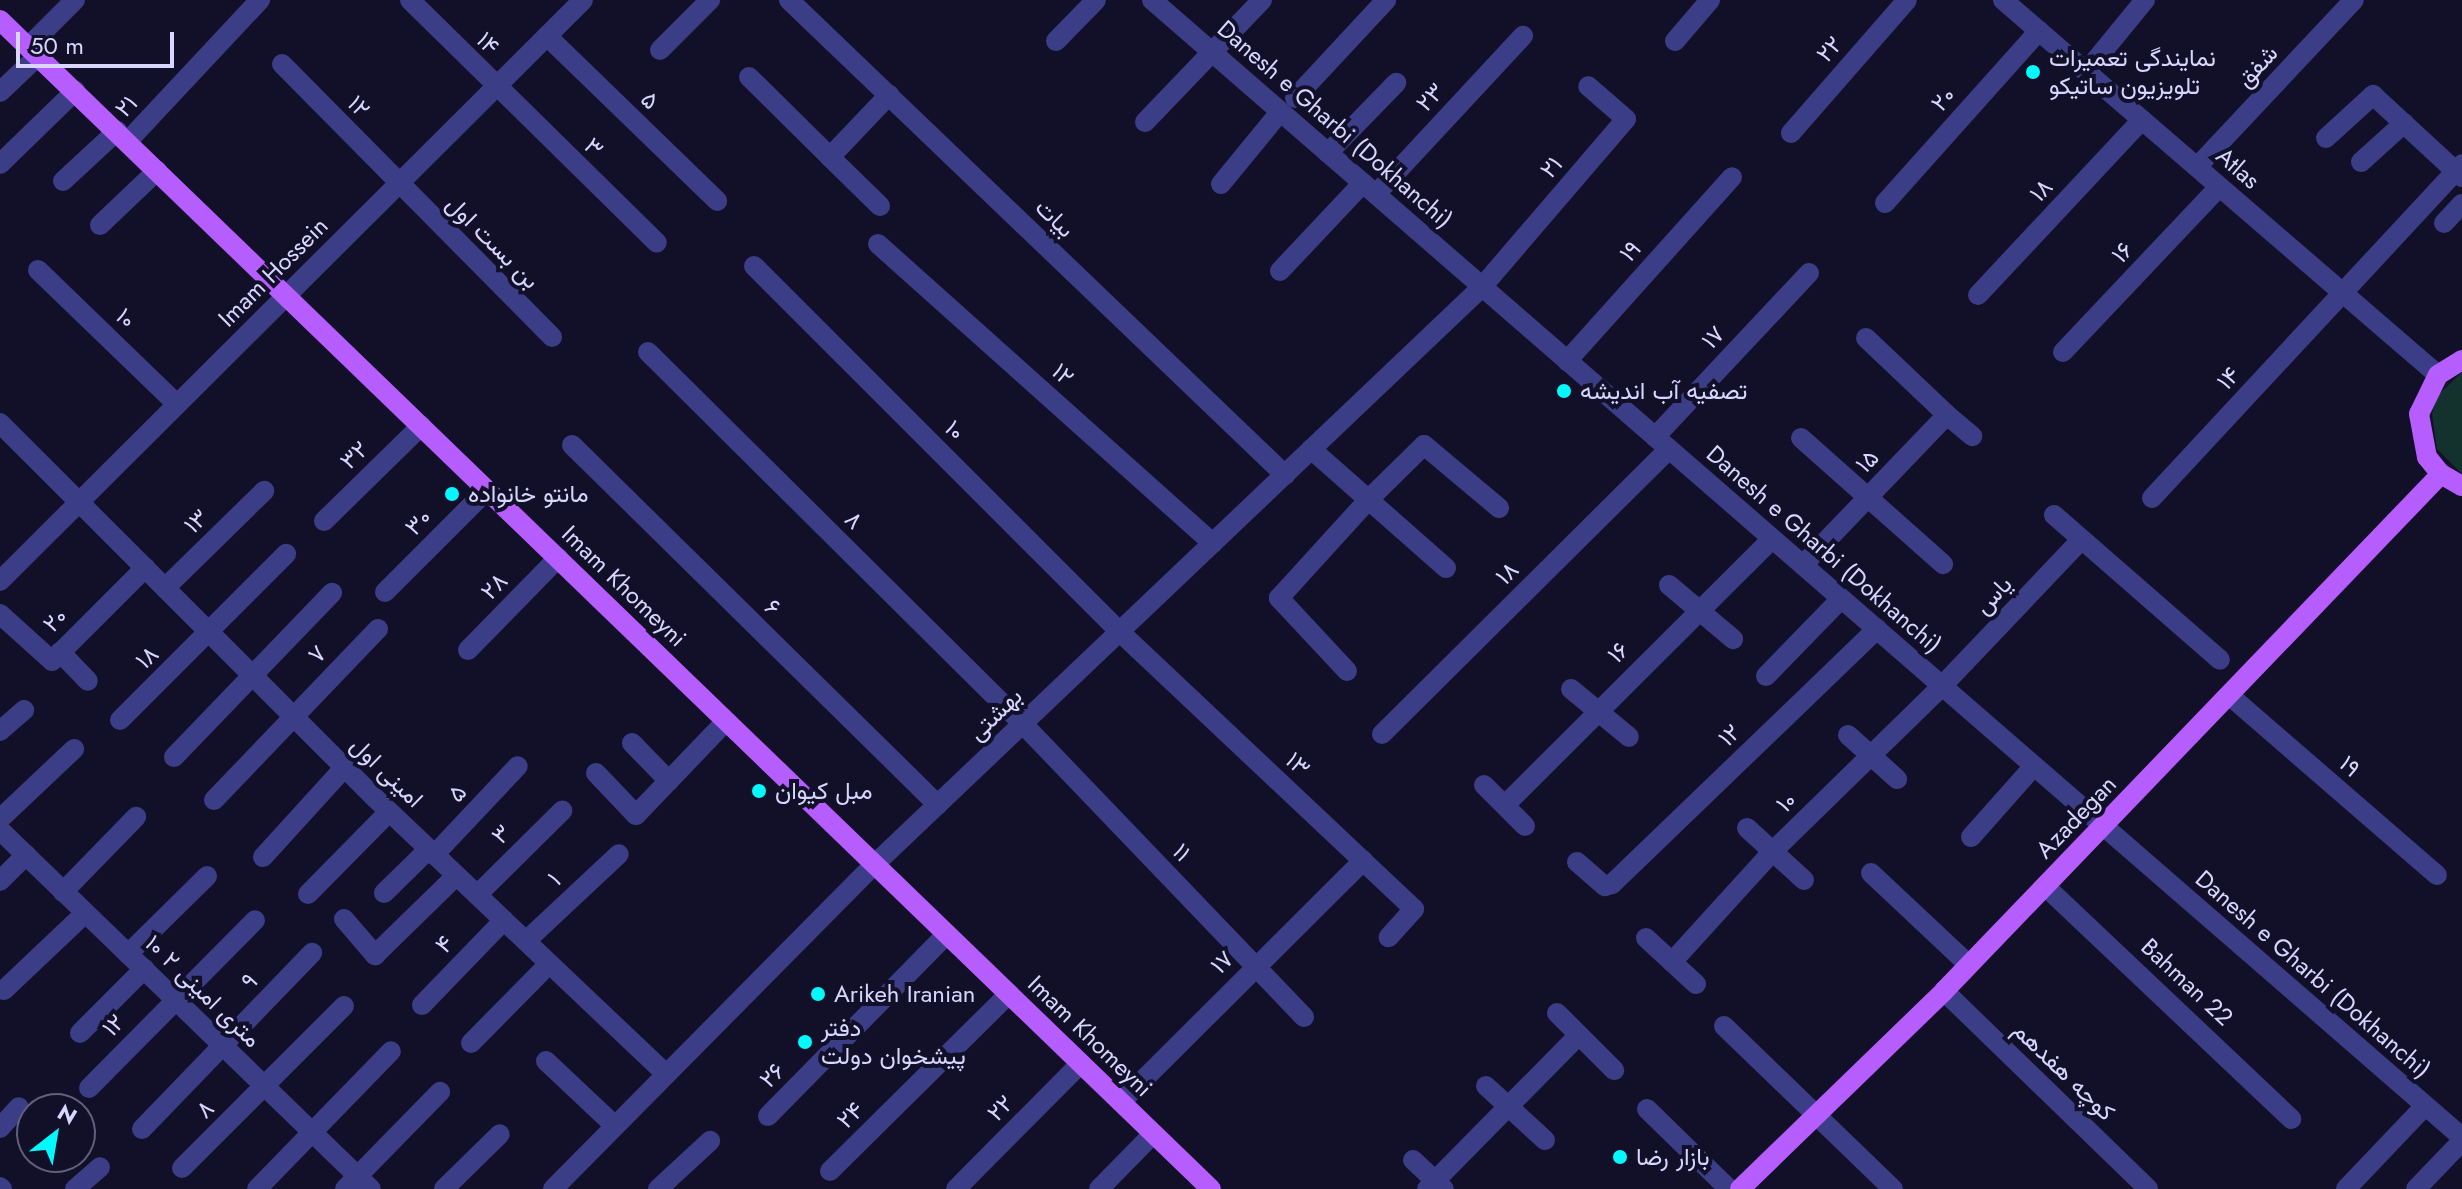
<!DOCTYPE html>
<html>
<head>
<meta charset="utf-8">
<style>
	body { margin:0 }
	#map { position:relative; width:2462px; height:1189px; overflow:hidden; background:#121028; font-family:Jost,Vazirmatn,sans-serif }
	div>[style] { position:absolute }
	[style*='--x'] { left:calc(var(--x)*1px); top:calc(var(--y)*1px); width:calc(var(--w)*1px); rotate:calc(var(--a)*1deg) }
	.green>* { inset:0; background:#13322e }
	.minor>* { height:20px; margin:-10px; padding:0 10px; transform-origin:10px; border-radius:10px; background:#3b3e87 }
	.major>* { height:20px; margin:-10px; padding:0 10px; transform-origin:10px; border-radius:10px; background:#b65dff }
	.dots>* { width:22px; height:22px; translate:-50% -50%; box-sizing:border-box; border:4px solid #121028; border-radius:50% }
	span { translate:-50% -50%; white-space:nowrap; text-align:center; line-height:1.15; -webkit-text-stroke:8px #121028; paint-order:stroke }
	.street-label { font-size:24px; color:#d8d6ff }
	.poi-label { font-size:24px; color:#d8d6ff }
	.left { translate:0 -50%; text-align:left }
	.north { position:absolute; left:16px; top:1093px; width:80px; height:80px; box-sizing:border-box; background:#121028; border:2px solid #615f7e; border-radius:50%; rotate:31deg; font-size:22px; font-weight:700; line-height:32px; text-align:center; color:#d8d6ff }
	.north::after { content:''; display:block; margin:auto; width:28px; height:36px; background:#02faff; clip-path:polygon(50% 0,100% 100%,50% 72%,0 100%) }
	.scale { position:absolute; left:16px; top:32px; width:158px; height:36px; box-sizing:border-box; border:4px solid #d8d6ff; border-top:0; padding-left:10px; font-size:24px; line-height:28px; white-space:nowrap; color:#d8d6ff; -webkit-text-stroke:6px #121028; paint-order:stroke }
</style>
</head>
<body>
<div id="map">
	<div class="green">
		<i style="clip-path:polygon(2462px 372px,2462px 474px,2437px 449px,2432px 414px,2437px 396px)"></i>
	</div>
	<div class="minor">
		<i style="--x:410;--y:0;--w:346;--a:44.5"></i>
		<i style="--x:789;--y:0;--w:687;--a:43.76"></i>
		<i style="--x:1152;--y:0;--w:1735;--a:40.96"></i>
		<i style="--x:2003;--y:0;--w:574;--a:40.76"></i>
		<i style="--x:547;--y:36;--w:237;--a:44.1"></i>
		<i style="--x:1056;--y:41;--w:57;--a:-45.7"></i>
		<i style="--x:1675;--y:41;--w:54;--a:-49.5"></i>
		<i style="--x:29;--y:46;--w:65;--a:-45"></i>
		<i style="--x:660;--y:50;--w:71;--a:-45"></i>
		<i style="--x:282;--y:64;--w:384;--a:45.3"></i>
		<i style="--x:2086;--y:72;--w:93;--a:-50.7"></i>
		<i style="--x:749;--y:77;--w:114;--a:44.6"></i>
		<i style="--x:0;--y:92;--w:52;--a:-43.5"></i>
		<i style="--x:1295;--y:98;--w:134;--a:-47.1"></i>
		<i style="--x:1145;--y:122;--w:169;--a:-46.2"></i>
		<i style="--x:1791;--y:133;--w:176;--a:-48.9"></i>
		<i style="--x:2326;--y:138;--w:64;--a:-42.5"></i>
		<i style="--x:2373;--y:95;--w:121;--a:42.7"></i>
		<i style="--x:127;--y:142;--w:195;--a:-46.9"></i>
		<i style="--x:1328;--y:153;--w:98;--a:-45.8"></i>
		<i style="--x:2361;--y:162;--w:58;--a:-42.2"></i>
		<i style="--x:0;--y:164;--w:105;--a:-44.2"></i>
		<i style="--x:2197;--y:167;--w:229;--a:-46.8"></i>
		<i style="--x:63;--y:181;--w:74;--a:-42.8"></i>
		<i style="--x:1221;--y:184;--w:93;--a:-50.7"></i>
		<i style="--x:1376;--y:194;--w:216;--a:-47.1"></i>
		<i style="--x:1885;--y:203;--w:231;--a:-48.2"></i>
		<i style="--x:880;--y:206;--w:70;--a:-135.6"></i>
		<i style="--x:830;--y:157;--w:86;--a:-46.4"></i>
		<i style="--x:2444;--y:223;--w:26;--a:-47"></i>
		<i style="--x:100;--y:225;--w:79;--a:-43.5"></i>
		<i style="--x:878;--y:244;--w:449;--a:41.8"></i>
		<i style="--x:754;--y:266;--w:518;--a:45"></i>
		<i style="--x:1120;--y:632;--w:404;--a:43.3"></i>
		<i style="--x:1414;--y:909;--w:38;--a:132"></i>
		<i style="--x:38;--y:270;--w:193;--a:44"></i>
		<i style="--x:1280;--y:271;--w:121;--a:-46.7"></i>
		<i style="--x:1978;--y:295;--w:240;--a:-46.9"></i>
		<i style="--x:1866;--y:338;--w:112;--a:43.5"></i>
		<i style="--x:648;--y:352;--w:528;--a:44.77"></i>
		<i style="--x:1023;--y:724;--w:406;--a:46.2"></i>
		<i style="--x:2063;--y:352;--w:227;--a:-46.6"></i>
		<i style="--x:1567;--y:361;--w:247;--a:-48.1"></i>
		<i style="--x:0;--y:423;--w:530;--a:45"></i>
		<i style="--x:375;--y:798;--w:400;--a:43.5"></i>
		<i style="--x:1655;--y:437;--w:225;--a:-46.8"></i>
		<i style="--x:1801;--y:438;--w:190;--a:41.6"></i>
		<i style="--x:572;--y:445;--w:513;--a:44.53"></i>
		<i style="--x:1311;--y:449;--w:180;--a:41.4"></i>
		<i style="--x:2152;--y:498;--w:456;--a:-47.1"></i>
		<i style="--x:2054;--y:515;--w:220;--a:41.1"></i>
		<i style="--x:324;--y:521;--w:136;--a:-44.4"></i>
		<i style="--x:1803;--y:565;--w:208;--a:-46.2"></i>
		<i style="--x:1947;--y:415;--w:33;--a:40"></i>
		<i style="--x:0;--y:581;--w:823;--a:-44.9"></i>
		<i style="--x:1669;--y:585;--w:84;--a:40.2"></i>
		<i style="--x:165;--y:588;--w:139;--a:-44.4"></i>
		<i style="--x:385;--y:592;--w:144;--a:-45"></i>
		<i style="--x:0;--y:614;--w:70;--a:42.1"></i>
		<i style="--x:52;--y:661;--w:132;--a:-45"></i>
		<i style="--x:468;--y:650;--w:129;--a:-45.6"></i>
		<i style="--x:60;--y:652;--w:40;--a:46"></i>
		<i style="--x:1347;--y:671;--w:100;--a:-133"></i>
		<i style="--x:1279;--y:598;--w:134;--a:-47.7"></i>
		<i style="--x:1369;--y:499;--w:77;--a:-44.5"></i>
		<i style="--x:1424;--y:445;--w:98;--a:40"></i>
		<i style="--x:1766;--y:676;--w:107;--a:-45.8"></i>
		<i style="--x:1571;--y:689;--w:75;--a:39.6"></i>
		<i style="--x:2229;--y:695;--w:275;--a:40.9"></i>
		<i style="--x:120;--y:720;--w:235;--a:-45"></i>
		<i style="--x:0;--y:731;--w:32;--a:-41"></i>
		<i style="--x:1382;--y:734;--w:404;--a:-44.8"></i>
		<i style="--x:1848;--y:735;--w:66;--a:41.9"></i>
		<i style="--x:632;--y:743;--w:53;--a:45.8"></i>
		<i style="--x:174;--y:757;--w:228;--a:-46.1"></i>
		<i style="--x:596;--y:773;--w:58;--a:46.4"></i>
		<i style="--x:636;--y:815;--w:130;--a:-46.2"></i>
		<i style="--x:1484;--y:785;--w:58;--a:45"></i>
		<i style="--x:214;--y:800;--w:237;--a:-46.2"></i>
		<i style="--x:1505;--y:805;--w:377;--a:-44.9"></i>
		<i style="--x:0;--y:819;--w:102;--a:-43.4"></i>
		<i style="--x:1747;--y:828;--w:77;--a:42.4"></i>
		<i style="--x:0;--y:830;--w:516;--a:44.06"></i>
		<i style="--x:1971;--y:837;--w:95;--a:-48.4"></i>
		<i style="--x:434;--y:855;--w:122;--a:-46.7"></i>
		<i style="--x:263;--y:857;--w:120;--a:-47.7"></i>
		<i style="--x:1577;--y:862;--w:37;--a:41"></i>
		<i style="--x:1605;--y:886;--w:7;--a:-16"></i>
		<i style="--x:1612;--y:884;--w:368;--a:-43.9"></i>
		<i style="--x:1871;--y:873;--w:132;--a:43.2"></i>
		<i style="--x:0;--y:881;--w:37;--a:-45"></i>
		<i style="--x:2045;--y:886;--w:339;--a:43.4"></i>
		<i style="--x:63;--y:892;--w:105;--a:-45.8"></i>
		<i style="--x:384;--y:893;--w:63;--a:-44.4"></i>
		<i style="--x:308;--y:894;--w:115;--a:-45.4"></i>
		<i style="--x:477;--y:895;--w:120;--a:-44.7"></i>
		<i style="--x:344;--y:919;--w:48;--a:49.3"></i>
		<i style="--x:375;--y:955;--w:113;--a:-44.3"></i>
		<i style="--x:1646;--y:938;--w:68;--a:42.6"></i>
		<i style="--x:526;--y:941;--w:127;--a:-43.1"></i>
		<i style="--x:128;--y:954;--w:111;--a:-44.6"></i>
		<i style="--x:1672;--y:962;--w:149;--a:-47.7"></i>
		<i style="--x:1772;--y:852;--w:238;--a:-44.3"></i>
		<i style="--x:1942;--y:686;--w:202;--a:-46.4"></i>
		<i style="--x:4;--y:990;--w:112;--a:-43.5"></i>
		<i style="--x:1944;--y:991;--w:284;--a:44.1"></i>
		<i style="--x:422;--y:1005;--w:118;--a:-46"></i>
		<i style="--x:1557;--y:1013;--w:81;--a:45"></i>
		<i style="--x:1724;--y:1026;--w:235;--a:44"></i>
		<i style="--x:80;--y:1033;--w:91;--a:-45"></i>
		<i style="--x:471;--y:1043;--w:111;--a:-45.4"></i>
		<i style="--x:546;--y:1061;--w:93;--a:43.3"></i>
		<i style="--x:1486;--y:1086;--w:80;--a:42.5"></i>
		<i style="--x:89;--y:1088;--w:236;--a:-45.3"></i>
		<i style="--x:1121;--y:1102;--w:342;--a:-44.9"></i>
		<i style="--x:1647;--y:1109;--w:115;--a:44.3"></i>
		<i style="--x:768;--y:1116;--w:255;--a:-45.5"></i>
		<i style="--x:0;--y:1128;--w:28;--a:-48"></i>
		<i style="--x:142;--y:1129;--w:245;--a:-46"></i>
		<i style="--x:1413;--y:1160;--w:42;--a:43.1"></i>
		<i style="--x:182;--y:1168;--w:229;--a:-45"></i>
		<i style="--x:830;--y:1171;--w:252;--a:-44.7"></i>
		<i style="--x:0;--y:1187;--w:3;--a:45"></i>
		<i style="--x:75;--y:1189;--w:33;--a:-41"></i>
		<i style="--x:257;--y:1189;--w:192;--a:-45.8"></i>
		<i style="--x:345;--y:1189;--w:136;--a:-45.6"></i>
		<i style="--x:444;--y:1189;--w:78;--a:-44.5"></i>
		<i style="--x:553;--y:1189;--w:458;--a:-45.3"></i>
		<i style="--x:875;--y:864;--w:837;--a:-43.55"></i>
		<i style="--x:1482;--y:287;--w:221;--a:-49.4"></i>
		<i style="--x:1626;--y:119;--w:50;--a:-139"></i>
		<i style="--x:658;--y:1189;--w:71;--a:-42.7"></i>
		<i style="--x:956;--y:1189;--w:177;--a:-45.2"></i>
		<i style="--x:1099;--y:1189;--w:77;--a:-45.5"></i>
		<i style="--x:1427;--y:1189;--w:216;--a:-45.4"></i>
		<i style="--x:2346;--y:1189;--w:115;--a:-46.4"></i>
		<i style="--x:2416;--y:1189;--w:66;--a:-46.2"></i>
	</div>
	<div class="major">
		<i style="--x:0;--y:20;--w:1683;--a:43.99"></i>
		<i style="--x:2462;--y:360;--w:28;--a:148"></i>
		<i style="--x:2438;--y:375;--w:43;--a:116"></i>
		<i style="--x:2419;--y:414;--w:44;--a:79.5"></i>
		<i style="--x:2427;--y:457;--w:22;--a:51"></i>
		<i style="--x:2441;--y:474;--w:24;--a:30"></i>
		<i style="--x:1740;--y:1189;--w:284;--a:-44.1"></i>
		<i style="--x:1944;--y:991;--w:717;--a:-46.13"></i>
	</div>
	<div class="dots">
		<i style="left:2033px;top:72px;background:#02faff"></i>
		<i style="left:1564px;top:391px;background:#02faff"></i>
		<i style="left:452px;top:494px;background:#02faff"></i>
		<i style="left:759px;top:791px;background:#02faff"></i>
		<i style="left:818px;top:994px;background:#02faff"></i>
		<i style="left:805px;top:1042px;background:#02faff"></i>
		<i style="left:1620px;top:1157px;background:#02faff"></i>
	</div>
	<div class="street-label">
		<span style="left:488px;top:43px;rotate:46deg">۱۴</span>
		<span style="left:1829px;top:49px;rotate:-49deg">۲۲</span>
		<span style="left:2257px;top:66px;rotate:-47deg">شفق</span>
		<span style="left:1430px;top:97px;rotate:-47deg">۲۳</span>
		<span style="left:1943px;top:99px;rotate:-48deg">۲۰</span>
		<span style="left:650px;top:100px;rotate:44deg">۵</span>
		<span style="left:126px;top:106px;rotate:-47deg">۲۱</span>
		<span style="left:359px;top:106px;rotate:46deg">۱۲</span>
		<span style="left:1335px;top:124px;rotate:41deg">Danesh e Gharbi (Dokhanchi)</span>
		<span style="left:594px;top:147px;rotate:44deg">۳</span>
		<span style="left:1551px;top:167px;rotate:-49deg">۲۱</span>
		<span style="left:2238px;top:168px;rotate:41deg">Atlas</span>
		<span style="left:2041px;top:190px;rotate:-47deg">۱۸</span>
		<span style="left:1055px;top:218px;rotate:44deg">بیات</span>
		<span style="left:493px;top:242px;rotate:45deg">بن بست اول</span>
		<span style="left:1630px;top:251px;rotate:-48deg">۱۹</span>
		<span style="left:2122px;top:252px;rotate:-47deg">۱۶</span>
		<span style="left:273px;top:272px;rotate:-45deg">Imam Hossein</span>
		<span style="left:126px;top:318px;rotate:44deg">۱۰</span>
		<span style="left:1713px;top:337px;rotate:-47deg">۱۷</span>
		<span style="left:1063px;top:374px;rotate:42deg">۱۲</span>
		<span style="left:2228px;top:378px;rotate:-47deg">۱۴</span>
		<span style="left:955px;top:430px;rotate:45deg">۱۰</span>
		<span style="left:354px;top:455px;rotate:-44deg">۳۲</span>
		<span style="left:1867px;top:461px;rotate:-46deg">۱۵</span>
		<span style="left:854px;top:520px;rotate:45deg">۸</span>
		<span style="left:196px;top:521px;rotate:-44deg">۱۳</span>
		<span style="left:418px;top:522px;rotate:-45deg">۳۰</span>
		<span style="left:1824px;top:549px;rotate:41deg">Danesh e Gharbi (Dokhanchi)</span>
		<span style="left:1507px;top:573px;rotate:-45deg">۱۸</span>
		<span style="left:494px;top:586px;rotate:-46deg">۲۸</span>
		<span style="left:624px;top:586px;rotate:44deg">Imam Khomeyni</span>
		<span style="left:1993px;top:595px;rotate:-47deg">یاس</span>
		<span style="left:773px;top:607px;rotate:45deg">۶</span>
		<span style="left:55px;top:620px;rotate:-45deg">۲۰</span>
		<span style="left:1618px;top:652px;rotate:-45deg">۱۶</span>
		<span style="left:317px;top:654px;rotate:-46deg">۷</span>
		<span style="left:147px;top:657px;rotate:-44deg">۱۸</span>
		<span style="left:995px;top:714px;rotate:-44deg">بهشتی</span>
		<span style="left:1729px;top:735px;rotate:-44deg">۱۲</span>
		<span style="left:1298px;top:764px;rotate:43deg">۱۳</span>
		<span style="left:2350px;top:766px;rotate:41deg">۱۹</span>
		<span style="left:387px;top:772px;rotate:44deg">امینی اول</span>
		<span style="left:457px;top:793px;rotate:-47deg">۵</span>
		<span style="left:1786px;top:802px;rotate:-45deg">۱۰</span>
		<span style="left:2076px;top:817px;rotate:-46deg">Azadegan</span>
		<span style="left:501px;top:834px;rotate:-45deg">۳</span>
		<span style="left:1182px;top:852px;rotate:46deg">۱۱</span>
		<span style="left:554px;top:879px;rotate:-43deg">۱</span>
		<span style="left:444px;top:944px;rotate:-46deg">۴</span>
		<span style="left:1222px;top:962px;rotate:-45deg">۱۷</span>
		<span style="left:2313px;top:974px;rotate:41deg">Danesh e Gharbi (Dokhanchi)</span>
		<span style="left:249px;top:981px;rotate:-46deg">۹</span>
		<span style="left:2187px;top:982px;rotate:43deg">Bahman 22</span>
		<span style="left:203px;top:991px;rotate:44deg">۱۰ متری امینی ۲</span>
		<span style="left:113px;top:1025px;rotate:-46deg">۱۲</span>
		<span style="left:1090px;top:1036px;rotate:44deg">Imam Khomeyni</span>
		<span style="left:2064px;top:1071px;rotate:44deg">کوچه هفدهم</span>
		<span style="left:772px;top:1075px;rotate:-45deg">۲۶</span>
		<span style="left:1000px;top:1108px;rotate:-45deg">۲۲</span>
		<span style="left:205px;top:1109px;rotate:-44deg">۸</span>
		<span style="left:850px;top:1115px;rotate:-45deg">۲۴</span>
	</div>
	<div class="poi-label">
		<span class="left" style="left:2049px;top:72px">نمایندگی تعمیرات<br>تلویزیون ساتیکو</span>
		<span class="left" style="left:1580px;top:391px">تصفیه آب اندیشه</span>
		<span class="left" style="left:468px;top:494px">مانتو خانواده</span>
		<span class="left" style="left:775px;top:791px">مبل کیوان</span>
		<span class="left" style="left:834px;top:994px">Arikeh Iranian</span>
		<span class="left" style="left:821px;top:1042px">دفتر<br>پیشخوان دولت</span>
		<span class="left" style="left:1636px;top:1157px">بازار رضا</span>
	</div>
	<div class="north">N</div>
	<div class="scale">50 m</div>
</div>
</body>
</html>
